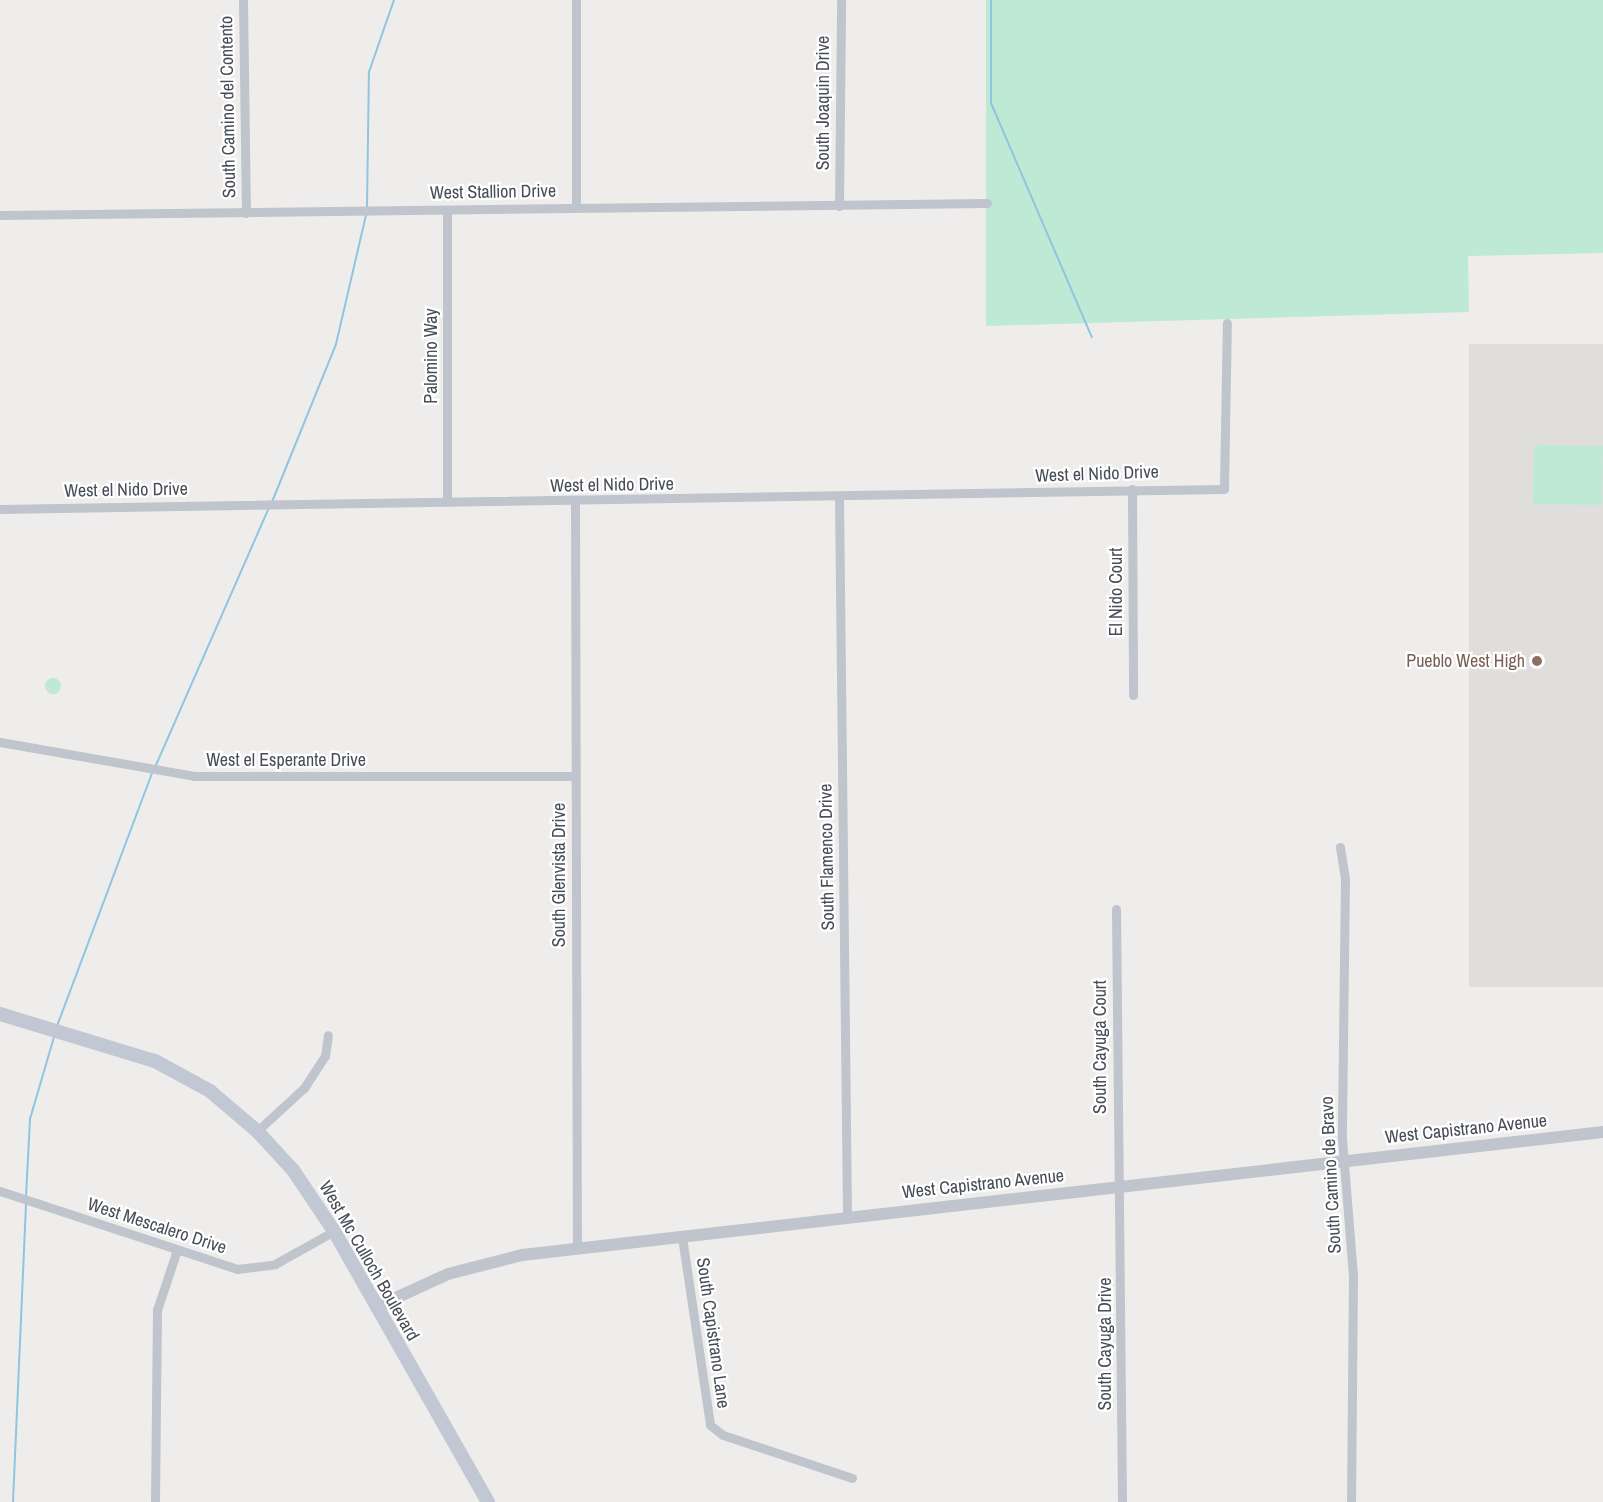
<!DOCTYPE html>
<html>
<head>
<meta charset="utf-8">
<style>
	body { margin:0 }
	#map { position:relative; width:1603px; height:1502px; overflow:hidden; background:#efedec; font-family:"Archivo Narrow",sans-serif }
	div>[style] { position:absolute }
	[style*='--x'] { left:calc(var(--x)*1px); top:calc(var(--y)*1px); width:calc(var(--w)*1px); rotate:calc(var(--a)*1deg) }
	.education>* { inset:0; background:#e0dedd; transform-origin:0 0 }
	.green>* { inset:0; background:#bee9d5; transform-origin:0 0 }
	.round { border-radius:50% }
	.stream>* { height:2px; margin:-1px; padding:0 1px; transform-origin:1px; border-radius:1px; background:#90c4e1 }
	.minor>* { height:9px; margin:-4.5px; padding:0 4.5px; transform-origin:4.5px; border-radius:4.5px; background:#bfc4cd }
	.tertiary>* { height:12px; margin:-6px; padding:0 6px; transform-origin:6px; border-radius:6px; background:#bfc4cd }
	.secondary>* { height:14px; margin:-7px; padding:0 7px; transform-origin:7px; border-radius:7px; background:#c1c7d3 }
	.dots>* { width:16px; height:16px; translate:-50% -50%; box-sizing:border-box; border:3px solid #fff; border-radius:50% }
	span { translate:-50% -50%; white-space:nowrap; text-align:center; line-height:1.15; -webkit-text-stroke:4.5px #fff; paint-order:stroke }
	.street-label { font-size:18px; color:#474d57 }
	.education-label { font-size:18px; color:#785e54 }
	.right { translate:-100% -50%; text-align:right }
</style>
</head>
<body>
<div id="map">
	<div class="education">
		<i style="left:1469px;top:344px;width:134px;height:643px"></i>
	</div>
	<div class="green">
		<i style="clip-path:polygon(986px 0,1603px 0,1603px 253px,1468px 256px,1469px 312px,986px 326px)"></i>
		<i style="left:1534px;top:445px;width:69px;height:59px;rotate:1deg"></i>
		<i class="round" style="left:45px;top:678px;width:16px;height:16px"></i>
	</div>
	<div class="stream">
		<i style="--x:991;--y:0;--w:103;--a:90"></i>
		<i style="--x:991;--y:103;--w:255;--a:66.7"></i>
		<i style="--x:367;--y:209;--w:137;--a:-89.2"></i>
		<i style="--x:369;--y:72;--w:76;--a:-70.9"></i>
		<i style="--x:272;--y:502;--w:170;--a:-67.9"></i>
		<i style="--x:336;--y:344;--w:132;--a:-76.9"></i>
		<i style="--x:156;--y:765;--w:282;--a:-66.3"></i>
		<i style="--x:57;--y:1026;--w:270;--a:-69.4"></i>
		<i style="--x:26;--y:1196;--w:77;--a:-87"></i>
		<i style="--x:30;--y:1119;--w:85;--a:-73.7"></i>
		<i style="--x:13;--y:1502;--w:300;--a:-87.5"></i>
	</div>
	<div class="minor">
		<i style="--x:243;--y:0;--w:213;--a:89.2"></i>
		<i style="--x:576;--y:0;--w:207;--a:90"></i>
		<i style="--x:839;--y:206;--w:206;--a:-89.4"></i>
		<i style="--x:447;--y:210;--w:292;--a:90"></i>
		<i style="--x:0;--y:215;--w:987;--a:-0.7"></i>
		<i style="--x:1132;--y:489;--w:206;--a:89.7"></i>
		<i style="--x:839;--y:498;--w:718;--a:89.36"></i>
		<i style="--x:575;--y:503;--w:744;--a:89.85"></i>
		<i style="--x:0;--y:509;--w:1224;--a:-0.94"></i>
		<i style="--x:1224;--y:489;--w:166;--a:-89"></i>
		<i style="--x:0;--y:742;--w:197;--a:9.9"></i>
		<i style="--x:194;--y:776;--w:381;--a:0"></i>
		<i style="--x:1340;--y:847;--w:32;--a:81"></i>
		<i style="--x:1345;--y:879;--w:260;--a:90.7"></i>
		<i style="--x:1342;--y:1139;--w:137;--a:85.4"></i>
		<i style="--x:1353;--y:1276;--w:226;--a:90.5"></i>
		<i style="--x:1116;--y:909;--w:593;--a:89.42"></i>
		<i style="--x:257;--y:1131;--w:64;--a:-42.5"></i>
		<i style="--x:304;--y:1088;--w:38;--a:-57"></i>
		<i style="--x:325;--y:1056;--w:21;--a:-82"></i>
		<i style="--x:0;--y:1191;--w:250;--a:18.2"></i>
		<i style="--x:237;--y:1269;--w:38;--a:-7"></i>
		<i style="--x:275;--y:1264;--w:68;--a:-29.2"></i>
		<i style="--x:682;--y:1237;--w:190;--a:81.5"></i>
		<i style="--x:710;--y:1425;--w:16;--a:38"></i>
		<i style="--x:723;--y:1435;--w:136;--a:18.4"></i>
		<i style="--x:155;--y:1502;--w:192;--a:-89.4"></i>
		<i style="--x:157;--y:1310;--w:63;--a:-71.6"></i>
	</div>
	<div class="tertiary">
		<i style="--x:376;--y:1307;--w:79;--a:-24.6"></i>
		<i style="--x:448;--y:1274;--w:76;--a:-14.4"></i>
		<i style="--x:522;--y:1255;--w:1088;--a:-6.49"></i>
	</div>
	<div class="secondary">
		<i style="--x:0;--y:1014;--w:162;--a:16.9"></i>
		<i style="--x:155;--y:1061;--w:63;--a:28.6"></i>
		<i style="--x:210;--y:1091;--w:62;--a:40.4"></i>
		<i style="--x:257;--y:1131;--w:53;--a:47.3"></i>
		<i style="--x:293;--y:1170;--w:73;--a:56.1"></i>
		<i style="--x:334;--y:1231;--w:312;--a:60.4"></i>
	</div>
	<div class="dots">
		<i style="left:1537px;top:661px;background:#8d6e63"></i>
	</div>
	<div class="street-label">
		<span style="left:823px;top:103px;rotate:-90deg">South Joaquin Drive</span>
		<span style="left:228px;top:107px;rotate:-91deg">South Camino del Contento</span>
		<span style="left:493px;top:192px;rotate:-1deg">West Stallion Drive</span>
		<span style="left:431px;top:356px;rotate:-90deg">Palomino Way</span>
		<span style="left:1097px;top:474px;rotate:-2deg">West el Nido Drive</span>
		<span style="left:612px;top:485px;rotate:-1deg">West el Nido Drive</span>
		<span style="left:126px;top:490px;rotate:-1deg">West el Nido Drive</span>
		<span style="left:1116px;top:592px;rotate:-90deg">El Nido Court</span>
		<span style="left:286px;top:760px">West el Esperante Drive</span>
		<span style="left:827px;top:857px;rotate:-91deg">South Flamenco Drive</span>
		<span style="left:559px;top:875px;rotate:-90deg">South Glenvista Drive</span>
		<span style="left:1100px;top:1047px;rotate:-90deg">South Cayuga Court</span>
		<span style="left:1466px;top:1129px;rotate:-6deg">West Capistrano Avenue</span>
		<span style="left:1331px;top:1175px;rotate:-93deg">South Camino de Bravo</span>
		<span style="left:983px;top:1184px;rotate:-6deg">West Capistrano Avenue</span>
		<span style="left:157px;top:1226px;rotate:18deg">West Mescalero Drive</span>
		<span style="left:369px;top:1261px;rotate:60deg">West Mc Culloch Boulevard</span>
		<span style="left:713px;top:1333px;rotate:82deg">South Capistrano Lane</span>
		<span style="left:1105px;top:1344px;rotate:-90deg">South Cayuga Drive</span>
	</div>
	<div class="education-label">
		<span class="right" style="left:1525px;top:661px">Pueblo West High</span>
	</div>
</div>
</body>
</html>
